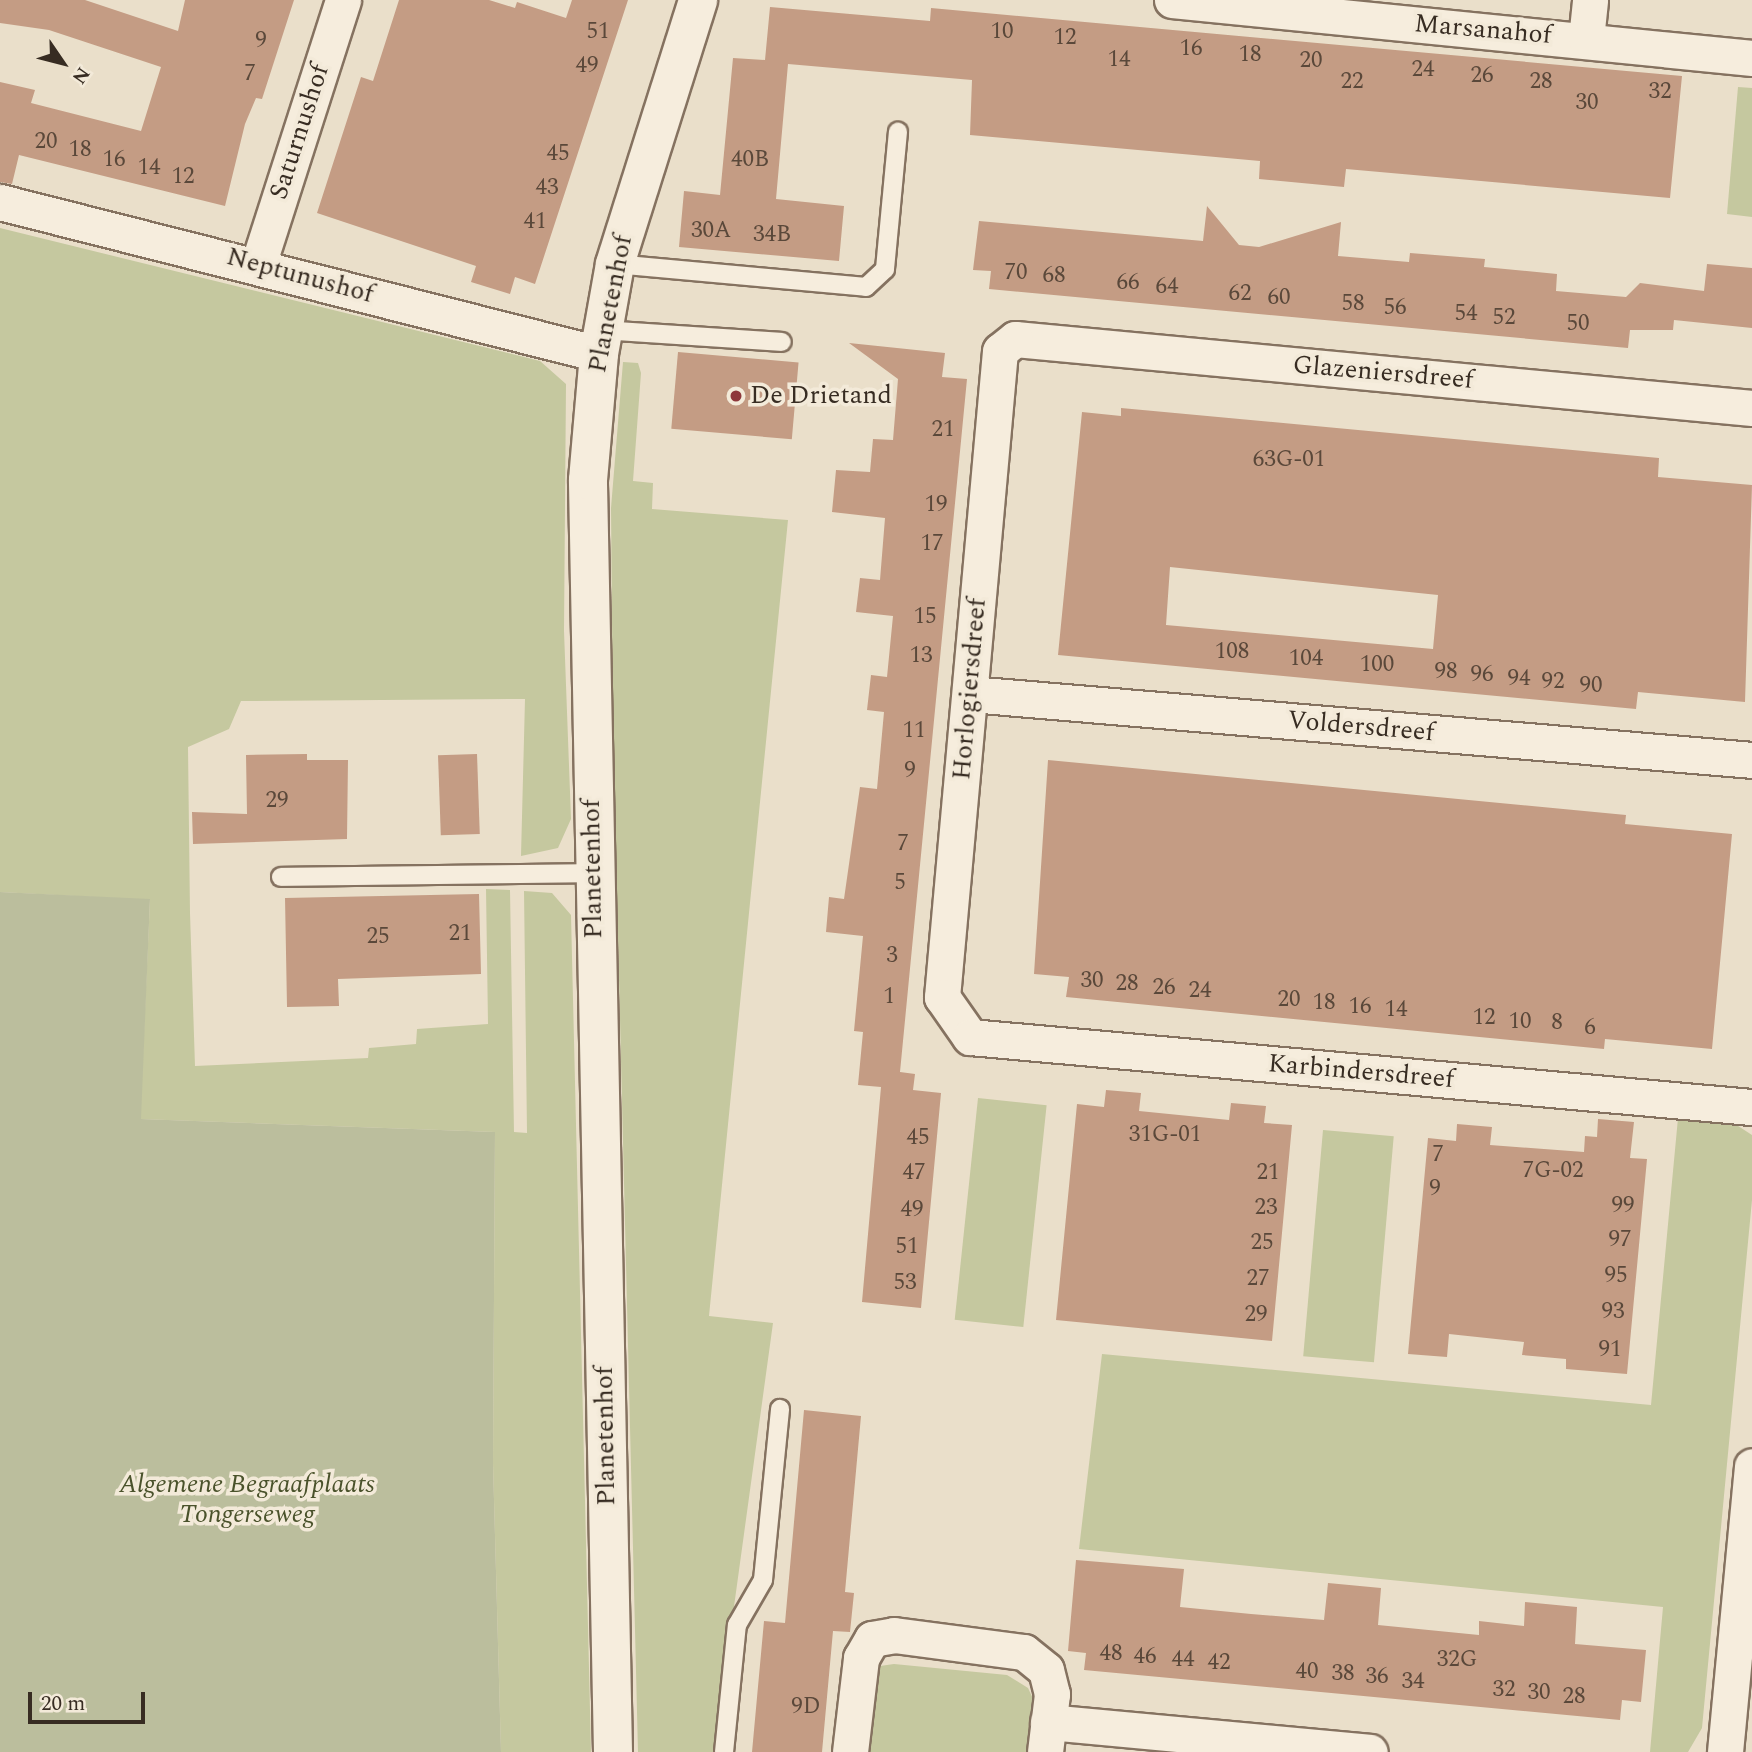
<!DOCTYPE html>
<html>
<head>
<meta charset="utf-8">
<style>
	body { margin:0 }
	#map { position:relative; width:1752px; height:1752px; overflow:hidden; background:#eadfca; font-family:Spectral,serif }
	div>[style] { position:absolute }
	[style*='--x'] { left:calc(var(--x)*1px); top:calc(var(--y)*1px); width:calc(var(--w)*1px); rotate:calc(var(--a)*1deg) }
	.green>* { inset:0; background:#c5c89f; transform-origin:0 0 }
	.cemetery>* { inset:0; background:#bbbe9d }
	.building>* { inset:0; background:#c49c84; transform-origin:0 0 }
	.roads { filter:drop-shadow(2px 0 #857260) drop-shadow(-2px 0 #857260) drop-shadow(0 2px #857260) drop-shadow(0 -2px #857260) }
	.lane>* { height:18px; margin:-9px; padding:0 9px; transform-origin:9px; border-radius:9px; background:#f6eddd }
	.street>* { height:35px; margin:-17.5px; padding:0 17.5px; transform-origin:17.5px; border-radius:17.5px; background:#f6eddd }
	.secondary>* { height:38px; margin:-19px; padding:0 19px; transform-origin:19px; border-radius:19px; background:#f6eddd }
	.dots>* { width:19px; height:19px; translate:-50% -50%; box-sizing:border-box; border:4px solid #f3ead9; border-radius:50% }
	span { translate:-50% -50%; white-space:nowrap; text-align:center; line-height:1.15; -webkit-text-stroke:7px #f3ead9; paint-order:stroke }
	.number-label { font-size:23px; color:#5a483a }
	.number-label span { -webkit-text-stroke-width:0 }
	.street-label { font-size:26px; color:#372c22 }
	.poi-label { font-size:26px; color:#372c22 }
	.left { translate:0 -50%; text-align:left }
	.park-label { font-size:26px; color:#4a522b; font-style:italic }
	.north { position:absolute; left:28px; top:28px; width:70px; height:70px; -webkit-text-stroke:5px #f3ead9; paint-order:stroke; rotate:125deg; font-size:19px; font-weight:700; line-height:28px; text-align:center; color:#372c22 }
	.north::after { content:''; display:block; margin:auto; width:24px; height:32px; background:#372c22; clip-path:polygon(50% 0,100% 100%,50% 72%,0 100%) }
	.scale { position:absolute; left:28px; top:1692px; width:117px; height:32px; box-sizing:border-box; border:4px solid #372c22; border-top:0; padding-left:9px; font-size:21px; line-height:24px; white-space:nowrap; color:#372c22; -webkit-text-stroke:5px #f3ead9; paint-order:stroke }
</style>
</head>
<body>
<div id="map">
	<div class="green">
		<i style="clip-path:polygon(1738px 87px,1752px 88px,1752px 217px,1727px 214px)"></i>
		<i style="clip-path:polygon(0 228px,540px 361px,566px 384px,564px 631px,571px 819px,558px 848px,521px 856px,525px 699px,241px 701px,229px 729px,188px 747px,190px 913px,195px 1066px,368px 1058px,369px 1048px,416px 1044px,417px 1029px,488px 1024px,486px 889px,510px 890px,514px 1132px,527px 1133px,524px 891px,552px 893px,571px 915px,591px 1752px,501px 1752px,493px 1463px,495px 1132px,140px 1119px,150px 900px,0 892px)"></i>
		<i style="clip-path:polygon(623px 362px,638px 363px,641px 373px,633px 481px,653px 483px,652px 509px,788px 520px,709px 1316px,773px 1323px,714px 1752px,638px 1752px,613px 735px,611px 508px)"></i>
		<i style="left:978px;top:1098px;width:69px;height:223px;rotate:6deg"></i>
		<i style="clip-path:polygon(1678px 1118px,1735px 1124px,1752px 1135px,1752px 1200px,1702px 1728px,1688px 1752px,1650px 1752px,1663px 1607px,1079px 1549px,1102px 1354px,1651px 1405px)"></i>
		<i style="left:1323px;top:1130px;width:71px;height:227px;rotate:5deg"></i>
		<i style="clip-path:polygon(894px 1664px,1007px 1675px,1028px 1688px,1036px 1705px,1031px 1752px,864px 1752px,871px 1680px,880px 1666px)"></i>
	</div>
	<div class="cemetery">
		<i style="clip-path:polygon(0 892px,150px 899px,141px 1119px,495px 1132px,493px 1463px,501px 1752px,0 1752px)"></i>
	</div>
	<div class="building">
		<i style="clip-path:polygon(0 0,85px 0,178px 31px,185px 0,294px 0,262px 99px,256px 98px,245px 124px,225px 206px,19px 155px,12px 184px,0 182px,0 82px,35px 90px,31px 103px,141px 131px,161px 67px,49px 30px,0 23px)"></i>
		<i style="clip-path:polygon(399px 0,489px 0,515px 8px,517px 2px,566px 18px,572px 0,628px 0,535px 284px,515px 277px,510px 294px,471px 282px,476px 266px,317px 213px,361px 77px,373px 81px)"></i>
		<i style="clip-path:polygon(770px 7px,930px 21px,931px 8px,1682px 76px,1670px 198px,1346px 169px,1344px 187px,1259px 179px,1260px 161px,970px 135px,972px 80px,788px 64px,776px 199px,844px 206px,839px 261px,679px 247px,684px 191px,720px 195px,733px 58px,765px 60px)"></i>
		<i style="clip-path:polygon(1207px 206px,1239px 245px,1259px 247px,1341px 222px,1338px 256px,1409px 262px,1410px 253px,1485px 259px,1484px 267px,1557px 274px,1556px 291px,1626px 297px,1640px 283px,1704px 291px,1707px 264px,1752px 268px,1752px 328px,1674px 320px,1673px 330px,1630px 330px,1628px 348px,989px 289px,991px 271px,973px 270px,979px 221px,1203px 241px)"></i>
		<i style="clip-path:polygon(849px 343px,945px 353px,942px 377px,967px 379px,900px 1072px,915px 1074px,913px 1090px,941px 1093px,921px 1308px,862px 1302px,881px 1087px,858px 1085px,863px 1032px,854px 1031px,863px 936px,826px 932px,829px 897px,844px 899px,860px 787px,877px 789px,884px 712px,867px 710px,871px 675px,887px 677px,893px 616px,856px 612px,860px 578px,880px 580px,885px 518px,832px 512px,836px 470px,870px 472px,873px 439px,893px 440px,898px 379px)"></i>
		<i style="left:678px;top:352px;width:121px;height:77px;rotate:5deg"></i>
		<i style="clip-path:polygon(evenodd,1121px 408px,1659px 458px,1658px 477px,1752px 485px,1745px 702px,1638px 692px,1636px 709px,1058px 655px,1082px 412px,1121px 416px,1121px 408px,1170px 567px,1438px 595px,1433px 649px,1166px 625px,1170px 567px)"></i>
		<i style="clip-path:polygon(307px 754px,307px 760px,348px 760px,347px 839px,193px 844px,192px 812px,247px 814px,246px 755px)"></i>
		<i style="left:477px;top:754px;width:80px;height:39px;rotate:88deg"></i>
		<i style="clip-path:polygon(1048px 760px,1626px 815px,1625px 824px,1732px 834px,1712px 1049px,1605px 1039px,1604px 1049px,1066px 997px,1069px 977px,1034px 974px)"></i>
		<i style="clip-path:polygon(479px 894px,481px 974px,338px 979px,339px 1006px,287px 1007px,285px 898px)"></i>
		<i style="clip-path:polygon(1106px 1090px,1141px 1093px,1139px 1111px,1229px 1120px,1231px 1103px,1266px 1106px,1264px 1123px,1292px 1125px,1272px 1341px,1056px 1320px,1077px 1104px,1104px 1107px)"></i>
		<i style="clip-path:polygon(1598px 1119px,1634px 1122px,1630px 1158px,1647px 1159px,1627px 1374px,1566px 1369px,1566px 1359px,1522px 1355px,1524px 1342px,1449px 1334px,1447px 1357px,1408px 1354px,1428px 1138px,1456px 1141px,1457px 1124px,1492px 1127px,1490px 1145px,1584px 1152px,1585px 1136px,1597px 1137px)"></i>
		<i style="clip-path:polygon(804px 1410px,861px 1416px,845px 1592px,854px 1593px,850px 1632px,833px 1631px,822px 1752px,752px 1752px,764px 1621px,785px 1623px)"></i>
		<i style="clip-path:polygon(1076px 1560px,1184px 1569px,1180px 1607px,1251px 1614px,1324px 1620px,1328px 1583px,1381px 1588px,1378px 1625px,1479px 1635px,1479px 1621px,1524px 1626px,1525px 1602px,1577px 1607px,1575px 1644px,1646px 1650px,1641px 1702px,1622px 1700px,1620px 1720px,1084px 1670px,1086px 1653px,1068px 1651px)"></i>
	</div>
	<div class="roads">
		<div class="lane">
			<i style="--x:615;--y:264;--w:252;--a:5.2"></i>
			<i style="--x:866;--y:287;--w:26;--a:-43"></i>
			<i style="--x:885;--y:269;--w:138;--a:-84.6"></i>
			<i style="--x:603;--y:330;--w:179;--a:3.8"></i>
			<i style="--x:281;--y:877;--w:313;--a:-0.7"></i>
			<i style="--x:724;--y:1752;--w:128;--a:-84.2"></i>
			<i style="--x:737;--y:1625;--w:52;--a:-60"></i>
			<i style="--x:763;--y:1580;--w:172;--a:-84.3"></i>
		</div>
		<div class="street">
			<i style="--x:1172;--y:0;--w:583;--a:5.71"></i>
			<i style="--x:1586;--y:39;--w:39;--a:-84"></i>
			<i style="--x:0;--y:202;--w:618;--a:14.24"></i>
			<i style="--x:258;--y:265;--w:278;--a:-72.2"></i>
			<i style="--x:1752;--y:408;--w:740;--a:-174.65"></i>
			<i style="--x:1015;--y:339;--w:19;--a:141"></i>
			<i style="--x:1000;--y:351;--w:649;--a:95.13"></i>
			<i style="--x:942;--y:997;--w:49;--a:55"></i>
			<i style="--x:970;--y:1037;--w:785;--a:5.12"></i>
			<i style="--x:970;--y:694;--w:785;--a:4.82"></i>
			<i style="--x:1048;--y:1722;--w:323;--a:5.3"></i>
			<i style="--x:850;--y:1752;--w:95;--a:-83.3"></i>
			<i style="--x:861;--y:1658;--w:22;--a:-60"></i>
			<i style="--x:872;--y:1639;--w:22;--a:-10"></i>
			<i style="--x:894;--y:1635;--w:131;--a:7.5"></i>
			<i style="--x:1024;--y:1652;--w:28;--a:39"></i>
			<i style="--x:1046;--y:1670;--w:25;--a:76"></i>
			<i style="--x:1052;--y:1694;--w:58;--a:96.9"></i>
			<i style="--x:1725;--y:1752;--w:287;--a:-84.6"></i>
		</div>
		<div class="secondary">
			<i style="--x:613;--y:1752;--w:1272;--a:-91.13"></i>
			<i style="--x:588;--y:480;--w:126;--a:-85"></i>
			<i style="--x:599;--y:354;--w:91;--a:-79.9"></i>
			<i style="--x:615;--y:264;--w:277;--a:-72.5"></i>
		</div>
	</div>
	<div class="dots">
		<i style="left:736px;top:396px;background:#8e373b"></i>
	</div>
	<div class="number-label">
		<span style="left:598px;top:32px">51</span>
		<span style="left:1002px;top:32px">10</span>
		<span style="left:1065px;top:38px">12</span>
		<span style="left:261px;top:41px">9</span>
		<span style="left:1191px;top:49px">16</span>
		<span style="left:1250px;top:55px">18</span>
		<span style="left:1119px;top:60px">14</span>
		<span style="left:1311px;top:61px">20</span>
		<span style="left:587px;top:66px">49</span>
		<span style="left:1423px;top:70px">24</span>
		<span style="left:250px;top:74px">7</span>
		<span style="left:1482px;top:76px">26</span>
		<span style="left:1352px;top:82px">22</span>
		<span style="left:1541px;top:82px">28</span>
		<span style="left:1660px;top:92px">32</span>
		<span style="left:1587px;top:103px">30</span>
		<span style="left:46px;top:142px">20</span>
		<span style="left:80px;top:150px">18</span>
		<span style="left:558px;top:154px">45</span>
		<span style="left:114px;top:160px">16</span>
		<span style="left:750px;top:160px">40B</span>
		<span style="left:149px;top:168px">14</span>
		<span style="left:183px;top:177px">12</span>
		<span style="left:547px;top:188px">43</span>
		<span style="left:535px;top:222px">41</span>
		<span style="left:711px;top:231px">30A</span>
		<span style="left:772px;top:235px">34B</span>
		<span style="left:1016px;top:273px">70</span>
		<span style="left:1054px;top:276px">68</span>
		<span style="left:1128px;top:283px">66</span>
		<span style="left:1167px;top:287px">64</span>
		<span style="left:1240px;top:294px">62</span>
		<span style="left:1279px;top:298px">60</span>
		<span style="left:1353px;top:304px">58</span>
		<span style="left:1395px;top:308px">56</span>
		<span style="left:1466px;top:314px">54</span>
		<span style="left:1504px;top:318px">52</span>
		<span style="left:1578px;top:324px">50</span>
		<span style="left:943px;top:430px">21</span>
		<span style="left:1289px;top:460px">63G-01</span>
		<span style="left:936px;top:505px">19</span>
		<span style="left:932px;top:544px">17</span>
		<span style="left:925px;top:617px">15</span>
		<span style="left:1232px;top:652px">108</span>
		<span style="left:921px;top:656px">13</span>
		<span style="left:1306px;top:659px">104</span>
		<span style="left:1377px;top:665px">100</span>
		<span style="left:1446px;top:672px">98</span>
		<span style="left:1482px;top:675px">96</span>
		<span style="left:1519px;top:679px">94</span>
		<span style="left:1553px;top:682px">92</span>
		<span style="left:1591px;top:686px">90</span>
		<span style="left:914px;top:731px">11</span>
		<span style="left:910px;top:771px">9</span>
		<span style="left:277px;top:801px">29</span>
		<span style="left:903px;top:844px">7</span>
		<span style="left:900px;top:883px">5</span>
		<span style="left:460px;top:934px">21</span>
		<span style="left:378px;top:937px">25</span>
		<span style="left:892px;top:956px">3</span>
		<span style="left:1092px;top:981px">30</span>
		<span style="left:1127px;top:984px">28</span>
		<span style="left:1164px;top:988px">26</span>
		<span style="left:1200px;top:991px">24</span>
		<span style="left:889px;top:997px">1</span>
		<span style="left:1289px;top:1000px">20</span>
		<span style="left:1324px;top:1003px">18</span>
		<span style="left:1360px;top:1007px">16</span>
		<span style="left:1396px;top:1010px">14</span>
		<span style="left:1484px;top:1018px">12</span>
		<span style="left:1520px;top:1022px">10</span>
		<span style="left:1557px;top:1023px">8</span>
		<span style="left:1590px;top:1028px">6</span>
		<span style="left:1165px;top:1135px">31G-01</span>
		<span style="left:918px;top:1138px">45</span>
		<span style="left:1438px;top:1155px">7</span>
		<span style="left:1553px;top:1171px">7G-02</span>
		<span style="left:914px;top:1173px">47</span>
		<span style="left:1268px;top:1173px">21</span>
		<span style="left:1435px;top:1189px">9</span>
		<span style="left:1623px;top:1206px">99</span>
		<span style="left:1266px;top:1208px">23</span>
		<span style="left:912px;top:1210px">49</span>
		<span style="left:1620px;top:1240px">97</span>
		<span style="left:1262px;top:1243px">25</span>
		<span style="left:907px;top:1247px">51</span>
		<span style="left:1616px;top:1276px">95</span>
		<span style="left:1258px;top:1279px">27</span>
		<span style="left:905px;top:1283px">53</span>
		<span style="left:1613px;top:1312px">93</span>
		<span style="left:1256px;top:1315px">29</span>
		<span style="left:1610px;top:1350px">91</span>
		<span style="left:1111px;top:1654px">48</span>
		<span style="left:1145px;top:1657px">46</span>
		<span style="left:1183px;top:1660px">44</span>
		<span style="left:1457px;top:1660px">32G</span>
		<span style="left:1219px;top:1663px">42</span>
		<span style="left:1307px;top:1672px">40</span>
		<span style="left:1343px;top:1674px">38</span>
		<span style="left:1377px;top:1677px">36</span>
		<span style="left:1413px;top:1682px">34</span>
		<span style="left:1504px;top:1690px">32</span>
		<span style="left:1539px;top:1693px">30</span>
		<span style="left:1574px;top:1697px">28</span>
		<span style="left:806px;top:1707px">9D</span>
	</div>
	<div class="street-label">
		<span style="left:1483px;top:30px;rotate:5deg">Marsanahof</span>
		<span style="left:300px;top:132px;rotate:-72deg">Saturnushof</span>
		<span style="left:300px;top:276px;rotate:15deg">Neptunushof</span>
		<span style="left:611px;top:304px;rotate:-79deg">Planetenhof</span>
		<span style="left:1383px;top:373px;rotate:5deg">Glazeniersdreef</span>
		<span style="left:970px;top:689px;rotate:-85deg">Horlogiersdreef</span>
		<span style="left:1361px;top:727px;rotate:5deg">Voldersdreef</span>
		<span style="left:593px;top:869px;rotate:-91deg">Planetenhof</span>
		<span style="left:1361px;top:1072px;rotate:5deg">Karbindersdreef</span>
		<span style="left:606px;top:1436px;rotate:-91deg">Planetenhof</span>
	</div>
	<div class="poi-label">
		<span class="left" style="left:750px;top:396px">De Drietand</span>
	</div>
	<div class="park-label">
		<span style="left:247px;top:1500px">Algemene Begraafplaats<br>Tongerseweg</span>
	</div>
	<div class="north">N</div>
	<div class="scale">20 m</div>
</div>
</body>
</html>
